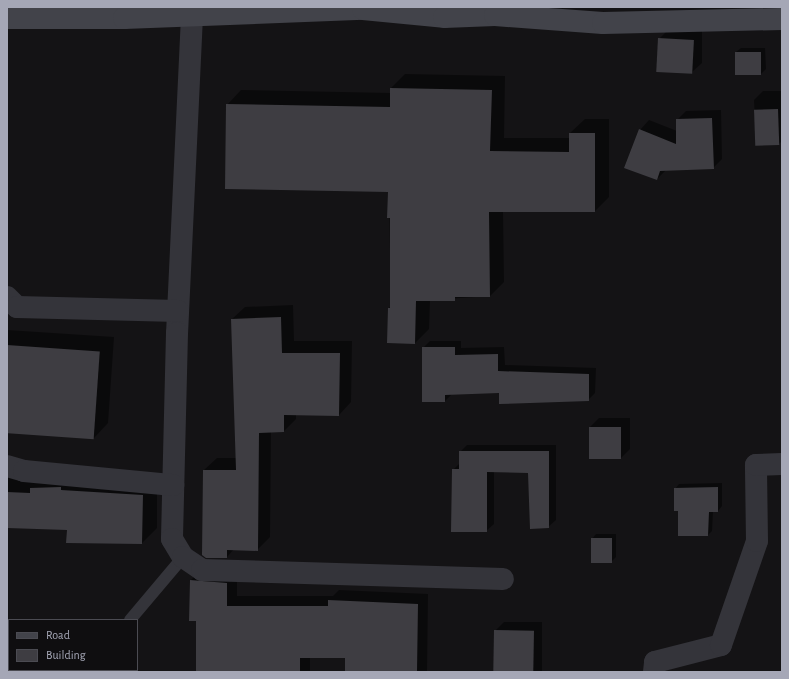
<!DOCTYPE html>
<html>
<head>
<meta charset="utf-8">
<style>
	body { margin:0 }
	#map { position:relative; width:789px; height:679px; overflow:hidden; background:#141315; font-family:"Alegreya Sans",sans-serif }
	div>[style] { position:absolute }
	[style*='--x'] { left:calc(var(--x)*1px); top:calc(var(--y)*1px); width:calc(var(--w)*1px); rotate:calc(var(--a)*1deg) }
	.shadow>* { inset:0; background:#0007 }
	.building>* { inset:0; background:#3e3d42; transform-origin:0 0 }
	.lane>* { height:12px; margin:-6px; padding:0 6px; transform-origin:6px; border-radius:6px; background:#34343a }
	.street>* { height:22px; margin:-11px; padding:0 11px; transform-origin:11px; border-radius:11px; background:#34343a }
	.secondary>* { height:22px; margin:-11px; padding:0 11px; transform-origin:11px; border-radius:11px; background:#42434a }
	span { translate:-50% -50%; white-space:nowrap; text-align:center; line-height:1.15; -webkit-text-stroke:4px #0f0e10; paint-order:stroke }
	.frame { position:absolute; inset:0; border:8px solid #a5a7b6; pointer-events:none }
	.legend { position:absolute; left:8px; top:619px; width:130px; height:52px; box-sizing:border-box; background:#0f0e10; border:1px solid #4b4b52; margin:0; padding:5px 7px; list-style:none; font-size:12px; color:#a5a7b6 }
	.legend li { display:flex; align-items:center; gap:8px; height:20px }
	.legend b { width:20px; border:1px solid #4b4b52 }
</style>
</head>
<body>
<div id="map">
	<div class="shadow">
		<i style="clip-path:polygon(668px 30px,702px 31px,702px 63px,692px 72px,659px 39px)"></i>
		<i style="clip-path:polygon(741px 48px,765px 48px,766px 69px,761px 74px,736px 52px)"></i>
		<i style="clip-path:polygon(405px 74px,505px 76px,504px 138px,570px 138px,570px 133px,585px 119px,609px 119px,609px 197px,595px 211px,503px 211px,504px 282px,490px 296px,430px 300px,429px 329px,415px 343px,388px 342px,389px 308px,391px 306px,389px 192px,227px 105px,241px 90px,391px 93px,391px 88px)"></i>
		<i style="clip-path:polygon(763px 91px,782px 91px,782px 141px,779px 144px,756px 144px,754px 100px)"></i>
		<i style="clip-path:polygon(721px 110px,722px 159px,713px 168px,666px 170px,657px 179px,640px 130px,649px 120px,677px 131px,677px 120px,686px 111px)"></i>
		<i style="clip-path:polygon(293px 305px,294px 341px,352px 341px,351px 402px,339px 415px,296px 414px,296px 419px,284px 431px,271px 431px,270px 537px,257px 550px,234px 549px,227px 557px,204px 470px,217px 458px,237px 458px,232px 319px,245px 307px)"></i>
		<i style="clip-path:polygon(7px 330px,114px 337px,108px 423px,94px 438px,7px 432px)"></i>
		<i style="clip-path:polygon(430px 341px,461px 341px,461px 348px,504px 347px,505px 365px,596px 368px,595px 393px,588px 400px,500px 392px,452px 394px,445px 401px,423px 348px)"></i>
		<i style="clip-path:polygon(599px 418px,630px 418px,630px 449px,621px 458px,590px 427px)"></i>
		<i style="clip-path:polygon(467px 445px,556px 445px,556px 520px,548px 527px,529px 472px,494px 471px,494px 524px,486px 531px,453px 470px,460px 463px,460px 452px)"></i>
		<i style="clip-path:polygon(7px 477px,157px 480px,157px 528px,142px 543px,67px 542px,68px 529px,7px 527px)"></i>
		<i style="clip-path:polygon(722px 483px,722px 506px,718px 511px,713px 511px,712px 531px,708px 535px,679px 510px,675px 489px,679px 484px)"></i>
		<i style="clip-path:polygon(596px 534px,616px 534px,616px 557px,611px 562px,592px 539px)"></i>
		<i style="clip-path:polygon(201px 570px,237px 573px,237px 596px,333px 596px,339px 590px,428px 594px,427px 672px,346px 672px,346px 657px,310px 657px,310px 672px,197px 672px,197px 620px,191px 580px)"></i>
		<i style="clip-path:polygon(8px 618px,9px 660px,7px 662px,7px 619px)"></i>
		<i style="clip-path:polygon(504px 622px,542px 622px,542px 672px,495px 672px,495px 631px)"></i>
	</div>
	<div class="building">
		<i style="left:658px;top:38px;width:36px;height:34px;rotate:3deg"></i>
		<i style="left:735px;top:52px;width:26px;height:23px"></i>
		<i style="clip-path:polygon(390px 88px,492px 90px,490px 151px,569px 152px,569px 133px,595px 133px,595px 212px,489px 212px,490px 297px,455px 297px,455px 301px,416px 301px,415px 344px,387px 343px,388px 308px,390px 308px,390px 218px,387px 218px,388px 192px,225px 189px,226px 104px,390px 107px)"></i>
		<i style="left:778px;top:109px;width:36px;height:24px;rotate:88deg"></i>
		<i style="clip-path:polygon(712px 118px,714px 169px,660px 171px,657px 180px,624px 168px,639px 129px,676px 144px,676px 119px)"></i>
		<i style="clip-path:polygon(281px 317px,282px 353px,340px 353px,339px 416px,284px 415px,284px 432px,259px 433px,258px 551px,227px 550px,227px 558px,206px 558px,202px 555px,203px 470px,236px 470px,231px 319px)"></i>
		<i style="left:7px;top:345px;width:93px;height:88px;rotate:4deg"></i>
		<i style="clip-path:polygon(422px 347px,455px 347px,455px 355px,498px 354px,498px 371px,589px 374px,589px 401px,499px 404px,499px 393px,445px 395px,445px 402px,422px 402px)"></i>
		<i style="left:589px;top:427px;width:32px;height:32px"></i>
		<i style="clip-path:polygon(459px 451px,549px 451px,549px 528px,530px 529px,528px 473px,487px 472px,487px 532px,451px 532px,452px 469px,459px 469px)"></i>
		<i style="clip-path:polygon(61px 487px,61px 490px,143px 495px,142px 544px,66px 543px,67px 530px,7px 528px,7px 492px,30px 493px,30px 488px)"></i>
		<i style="clip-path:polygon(718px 487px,718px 512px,709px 512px,708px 536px,678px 536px,678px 511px,674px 511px,674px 488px)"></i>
		<i style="left:591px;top:538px;width:21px;height:25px"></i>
		<i style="clip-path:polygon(190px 580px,227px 583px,227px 606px,328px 606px,328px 600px,418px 604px,417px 672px,345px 672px,345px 658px,300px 658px,300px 672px,196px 672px,196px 621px,189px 621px)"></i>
		<i style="left:494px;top:630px;width:40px;height:42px;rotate:1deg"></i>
	</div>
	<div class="lane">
		<i style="--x:130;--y:620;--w:82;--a:-49.9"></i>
		<i style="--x:74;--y:672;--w:4;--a:-27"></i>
	</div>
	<div class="street">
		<i style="--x:192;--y:16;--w:317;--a:92.7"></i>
		<i style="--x:177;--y:333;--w:206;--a:91.4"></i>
		<i style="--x:172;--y:539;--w:21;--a:59"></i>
		<i style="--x:183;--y:557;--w:23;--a:34"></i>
		<i style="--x:202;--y:570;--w:301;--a:1.7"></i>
		<i style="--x:7;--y:297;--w:14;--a:45"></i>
		<i style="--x:17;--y:307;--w:161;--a:1.4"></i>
		<i style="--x:7;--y:466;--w:18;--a:16"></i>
		<i style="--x:24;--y:471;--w:150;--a:5.4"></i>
		<i style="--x:654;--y:672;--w:10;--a:-84"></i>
		<i style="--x:655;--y:662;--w:68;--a:-14.4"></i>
		<i style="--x:721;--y:645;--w:110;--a:-70.9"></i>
		<i style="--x:757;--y:541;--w:76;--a:-90.8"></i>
		<i style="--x:756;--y:465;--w:26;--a:-2"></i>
	</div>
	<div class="secondary">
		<i style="--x:7;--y:18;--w:117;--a:0"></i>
		<i style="--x:124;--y:18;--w:239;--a:-2.2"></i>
		<i style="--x:363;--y:9;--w:81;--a:5.6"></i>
		<i style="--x:444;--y:17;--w:51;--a:-2.2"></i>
		<i style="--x:495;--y:15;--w:108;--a:4.2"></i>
		<i style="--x:603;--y:23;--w:179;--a:-1.3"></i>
	</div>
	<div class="frame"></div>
	<ul class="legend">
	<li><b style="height:5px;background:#42434a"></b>Road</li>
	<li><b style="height:11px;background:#3e3d42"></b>Building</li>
	</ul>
</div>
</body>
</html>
